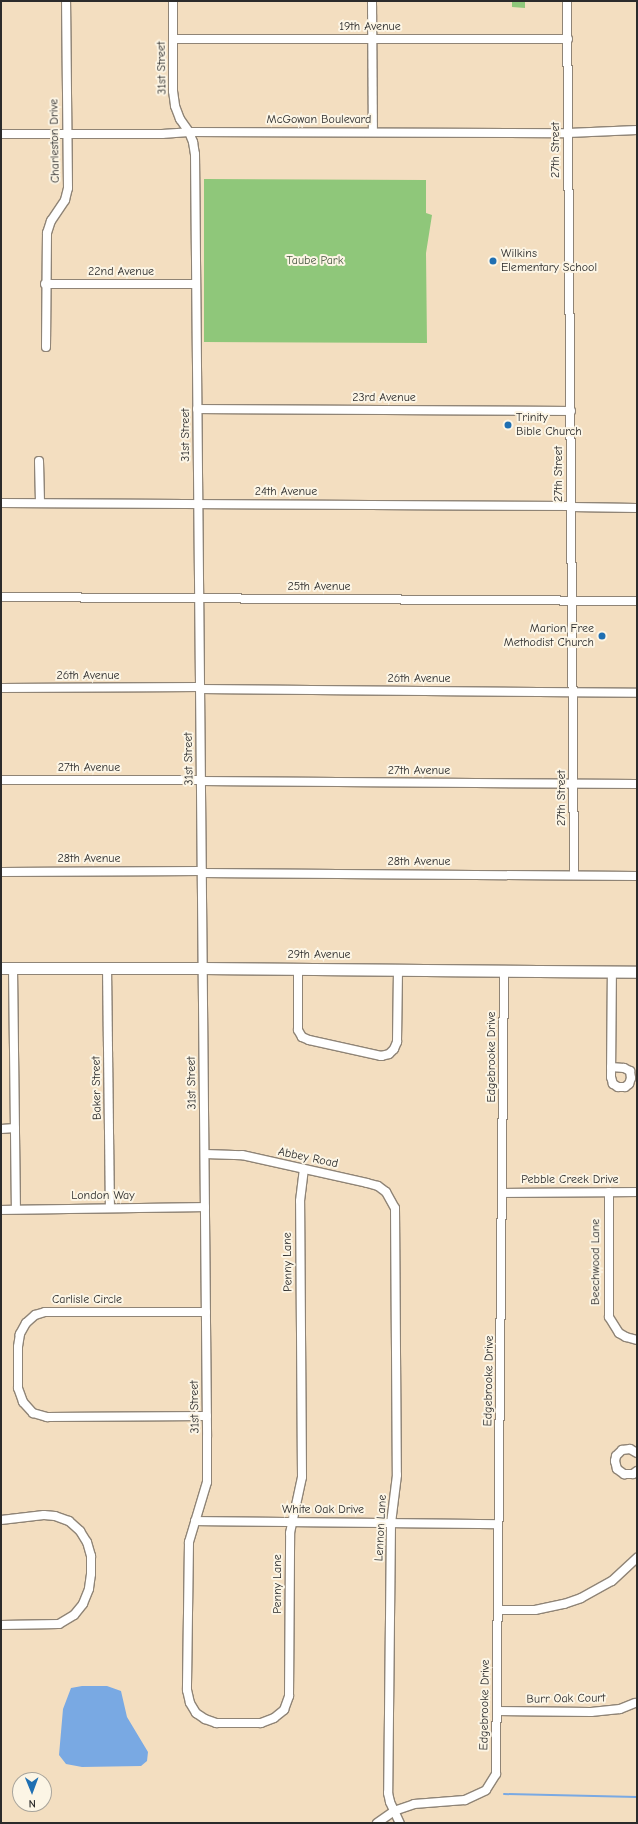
<!DOCTYPE html>
<html>
<head>
<meta charset="utf-8">
<style>
	body { margin:0 }
	#map { position:relative; width:638px; height:1824px; overflow:hidden; background:#f3dec0; font-family:"Comic Neue",sans-serif }
	div>[style] { position:absolute }
	[style*='--x'] { left:calc(var(--x)*1px); top:calc(var(--y)*1px); width:calc(var(--w)*1px); rotate:calc(var(--a)*1deg) }
	.green>* { inset:0; background:#8fc77a }
	.water>* { inset:0; background:#79a9e3 }
	.stream>* { height:2px; margin:-1px; padding:0 1px; transform-origin:1px; border-radius:1px; background:#79a9e3 }
	.roads { filter:drop-shadow(1px 0 #8f8476) drop-shadow(-1px 0 #8f8476) drop-shadow(0 1px #8f8476) drop-shadow(0 -1px #8f8476) }
	.street>* { height:8px; margin:-4px; padding:0 4px; transform-origin:4px; border-radius:4px; background:#fff }
	.secondary>* { height:11px; margin:-5.5px; padding:0 5.5px; transform-origin:5.5px; border-radius:5.5px; background:#fff }
	.dots>* { width:11px; height:11px; translate:-50% -50%; box-sizing:border-box; border:2px solid #fcf5e5; border-radius:50% }
	span { translate:-50% -50%; white-space:nowrap; text-align:center; line-height:1.15; -webkit-text-stroke:4px #fcf5e5; paint-order:stroke }
	.street-label { font-size:12px; color:#2b2b2b }
	.poi-label { font-size:12px; color:#2b2b2b }
	.left { translate:0 -50%; text-align:left }
	.right { translate:-100% -50%; text-align:right }
	.park-label { font-size:12px; color:#495a43 }
	.frame { position:absolute; inset:0; border:2px solid #2b2b2b; pointer-events:none }
	.north { position:absolute; left:12px; top:1772px; width:40px; height:40px; box-sizing:border-box; background:#fcf5e5; border:1px solid #a8a49b; border-radius:50%; rotate:179deg; font-size:11px; font-weight:700; line-height:16px; text-align:center; color:#2b2b2b }
	.north::after { content:''; display:block; margin:auto; width:14px; height:18px; background:#1f6fb2; clip-path:polygon(50% 0,100% 100%,50% 72%,0 100%) }
</style>
</head>
<body>
<div id="map">
	<div class="green">
		<i style="clip-path:polygon(512px 1px,525px 1px,525px 8px,512px 7px)"></i>
		<i style="clip-path:polygon(204px 179px,426px 180px,426px 213px,432px 215px,426px 253px,427px 343px,204px 342px)"></i>
	</div>
	<div class="water">
		<i style="clip-path:polygon(82px 1686px,107px 1686px,121px 1691px,127px 1717px,148px 1752px,147px 1761px,141px 1766px,82px 1767px,66px 1764px,59px 1755px,63px 1709px,71px 1688px)"></i>
	</div>
	<div class="stream">
		<i style="--x:504;--y:1794;--w:133;--a:1.3"></i>
	</div>
	<div class="roads">
		<div class="street">
			<i style="--x:173;--y:1;--w:90;--a:90"></i>
			<i style="--x:173;--y:91;--w:15;--a:82"></i>
			<i style="--x:175;--y:106;--w:14;--a:69"></i>
			<i style="--x:180;--y:119;--w:16;--a:55"></i>
			<i style="--x:189;--y:132;--w:11;--a:68"></i>
			<i style="--x:193;--y:142;--w:12;--a:81"></i>
			<i style="--x:195;--y:154;--w:1283;--a:89.46"></i>
			<i style="--x:207;--y:1437;--w:45;--a:90"></i>
			<i style="--x:207;--y:1482;--w:63;--a:106.7"></i>
			<i style="--x:189;--y:1542;--w:148;--a:90.8"></i>
			<i style="--x:187;--y:1690;--w:13;--a:77"></i>
			<i style="--x:190;--y:1703;--w:12;--a:59"></i>
			<i style="--x:196;--y:1713;--w:11;--a:34"></i>
			<i style="--x:205;--y:1719;--w:12;--a:20"></i>
			<i style="--x:216;--y:1723;--w:45;--a:0"></i>
			<i style="--x:261;--y:1723;--w:14;--a:-21"></i>
			<i style="--x:274;--y:1718;--w:13;--a:-39"></i>
			<i style="--x:284;--y:1710;--w:15;--a:-70"></i>
			<i style="--x:289;--y:1696;--w:163;--a:-89.6"></i>
			<i style="--x:290;--y:1533;--w:57;--a:-77.9"></i>
			<i style="--x:302;--y:1477;--w:276;--a:-90.4"></i>
			<i style="--x:300;--y:1201;--w:32;--a:-83"></i>
			<i style="--x:372;--y:1;--w:131;--a:89.6"></i>
			<i style="--x:567;--y:1;--w:874;--a:89.54"></i>
			<i style="--x:173;--y:39;--w:395;--a:0"></i>
			<i style="--x:1;--y:134;--w:161;--a:0"></i>
			<i style="--x:162;--y:134;--w:27;--a:-4"></i>
			<i style="--x:189;--y:132;--w:379;--a:0.2"></i>
			<i style="--x:568;--y:133;--w:69;--a:-2.5"></i>
			<i style="--x:45;--y:284;--w:151;--a:0"></i>
			<i style="--x:46;--y:347;--w:114;--a:-89.5"></i>
			<i style="--x:47;--y:233;--w:13;--a:-72"></i>
			<i style="--x:51;--y:221;--w:25;--a:-56"></i>
			<i style="--x:65;--y:200;--w:12;--a:-76"></i>
			<i style="--x:68;--y:188;--w:187;--a:-90.6"></i>
			<i style="--x:197;--y:409;--w:374;--a:0.3"></i>
			<i style="--x:39;--y:461;--w:42;--a:88.6"></i>
			<i style="--x:1;--y:503;--w:571;--a:0.3"></i>
			<i style="--x:571;--y:507;--w:66;--a:0.9"></i>
			<i style="--x:1;--y:597;--w:636;--a:0.36"></i>
			<i style="--x:1;--y:688;--w:199;--a:-0.3"></i>
			<i style="--x:200;--y:689;--w:437;--a:0.5"></i>
			<i style="--x:1;--y:780;--w:200;--a:0"></i>
			<i style="--x:201;--y:781;--w:436;--a:0.4"></i>
			<i style="--x:1;--y:872;--w:201;--a:-0.3"></i>
			<i style="--x:202;--y:873;--w:435;--a:0.4"></i>
			<i style="--x:107;--y:967;--w:241;--a:89.3"></i>
			<i style="--x:13;--y:968;--w:240;--a:89.3"></i>
			<i style="--x:298;--y:968;--w:62;--a:90"></i>
			<i style="--x:298;--y:1030;--w:8;--a:60"></i>
			<i style="--x:302;--y:1037;--w:8;--a:23"></i>
			<i style="--x:309;--y:1040;--w:74;--a:12.5"></i>
			<i style="--x:381;--y:1056;--w:8;--a:-14"></i>
			<i style="--x:389;--y:1054;--w:7;--a:-45"></i>
			<i style="--x:394;--y:1049;--w:8;--a:-67"></i>
			<i style="--x:397;--y:1042;--w:73;--a:-89.2"></i>
			<i style="--x:611;--y:1067;--w:13;--a:4"></i>
			<i style="--x:624;--y:1068;--w:7;--a:27"></i>
			<i style="--x:630;--y:1071;--w:7;--a:82"></i>
			<i style="--x:631;--y:1078;--w:6;--a:108"></i>
			<i style="--x:629;--y:1084;--w:5;--a:143"></i>
			<i style="--x:625;--y:1087;--w:7;--a:180"></i>
			<i style="--x:618;--y:1087;--w:6;--a:-149"></i>
			<i style="--x:613;--y:1084;--w:7;--a:-106"></i>
			<i style="--x:611;--y:1077;--w:105;--a:-89.5"></i>
			<i style="--x:1;--y:1129;--w:14;--a:-4"></i>
			<i style="--x:205;--y:1154;--w:37;--a:2"></i>
			<i style="--x:242;--y:1155;--w:128;--a:12.6"></i>
			<i style="--x:367;--y:1183;--w:11;--a:15"></i>
			<i style="--x:378;--y:1186;--w:10;--a:37"></i>
			<i style="--x:386;--y:1192;--w:18;--a:61"></i>
			<i style="--x:395;--y:1208;--w:267;--a:89.6"></i>
			<i style="--x:397;--y:1475;--w:48;--a:97.1"></i>
			<i style="--x:391;--y:1523;--w:270;--a:90.6"></i>
			<i style="--x:388;--y:1793;--w:9;--a:77"></i>
			<i style="--x:390;--y:1802;--w:23;--a:65"></i>
			<i style="--x:609;--y:1192;--w:125;--a:90"></i>
			<i style="--x:609;--y:1317;--w:19;--a:58"></i>
			<i style="--x:619;--y:1333;--w:8;--a:30"></i>
			<i style="--x:626;--y:1337;--w:11;--a:15"></i>
			<i style="--x:502;--y:1193;--w:135;--a:-0.4"></i>
			<i style="--x:1;--y:1210;--w:204;--a:-0.8"></i>
			<i style="--x:206;--y:1312;--w:161;--a:180"></i>
			<i style="--x:45;--y:1312;--w:10;--a:163"></i>
			<i style="--x:35;--y:1315;--w:12;--a:138"></i>
			<i style="--x:26;--y:1323;--w:13;--a:119"></i>
			<i style="--x:20;--y:1334;--w:13;--a:99"></i>
			<i style="--x:18;--y:1347;--w:41;--a:90"></i>
			<i style="--x:18;--y:1388;--w:15;--a:70"></i>
			<i style="--x:23;--y:1402;--w:15;--a:48"></i>
			<i style="--x:33;--y:1413;--w:15;--a:16"></i>
			<i style="--x:47;--y:1417;--w:160;--a:-0.4"></i>
			<i style="--x:637;--y:1453;--w:8;--a:-150"></i>
			<i style="--x:630;--y:1449;--w:8;--a:173"></i>
			<i style="--x:622;--y:1450;--w:8;--a:135"></i>
			<i style="--x:616;--y:1456;--w:5;--a:101"></i>
			<i style="--x:615;--y:1461;--w:8;--a:76"></i>
			<i style="--x:617;--y:1469;--w:9;--a:36"></i>
			<i style="--x:624;--y:1474;--w:9;--a:0"></i>
			<i style="--x:633;--y:1474;--w:5;--a:-37"></i>
			<i style="--x:1;--y:1520;--w:43;--a:-6.6"></i>
			<i style="--x:44;--y:1515;--w:11;--a:5"></i>
			<i style="--x:55;--y:1516;--w:15;--a:20"></i>
			<i style="--x:69;--y:1521;--w:15;--a:42"></i>
			<i style="--x:80;--y:1531;--w:13;--a:58"></i>
			<i style="--x:87;--y:1542;--w:15;--a:74"></i>
			<i style="--x:91;--y:1556;--w:18;--a:90"></i>
			<i style="--x:91;--y:1574;--w:15;--a:98"></i>
			<i style="--x:89;--y:1589;--w:16;--a:112"></i>
			<i style="--x:83;--y:1604;--w:14;--a:129"></i>
			<i style="--x:74;--y:1615;--w:17;--a:149"></i>
			<i style="--x:59;--y:1624;--w:58;--a:179"></i>
			<i style="--x:195;--y:1521;--w:303;--a:0.6"></i>
			<i style="--x:498;--y:1610;--w:37;--a:0"></i>
			<i style="--x:535;--y:1610;--w:30;--a:-12"></i>
			<i style="--x:564;--y:1604;--w:18;--a:-19"></i>
			<i style="--x:581;--y:1598;--w:35;--a:-29"></i>
			<i style="--x:612;--y:1581;--w:34;--a:-43"></i>
			<i style="--x:497;--y:1711;--w:94;--a:0.6"></i>
			<i style="--x:591;--y:1712;--w:29;--a:-6"></i>
			<i style="--x:620;--y:1709;--w:16;--a:-22"></i>
			<i style="--x:377;--y:1823;--w:21;--a:-35"></i>
			<i style="--x:394;--y:1811;--w:21;--a:-19"></i>
			<i style="--x:414;--y:1804;--w:51;--a:-4.5"></i>
			<i style="--x:465;--y:1800;--w:23;--a:-25"></i>
			<i style="--x:486;--y:1790;--w:19;--a:-58"></i>
			<i style="--x:496;--y:1774;--w:804;--a:-89.43"></i>
		</div>
		<div class="secondary">
			<i style="--x:1;--y:968;--w:202;--a:0"></i>
			<i style="--x:203;--y:968;--w:434;--a:0.5"></i>
		</div>
	</div>
	<div class="dots">
		<i style="left:493px;top:261px;background:#1f6fb2"></i>
		<i style="left:508px;top:425px;background:#1f6fb2"></i>
		<i style="left:602px;top:636px;background:#1f6fb2"></i>
	</div>
	<div class="street-label">
		<span style="left:370px;top:27px">19th Avenue</span>
		<span style="left:162px;top:68px;rotate:-91deg">31st Street</span>
		<span style="left:319px;top:120px">McGowan Boulevard</span>
		<span style="left:55px;top:141px;rotate:-91deg">Charleston Drive</span>
		<span style="left:556px;top:150px;rotate:-90deg">27th Street</span>
		<span style="left:121px;top:272px">22nd Avenue</span>
		<span style="left:384px;top:398px">23rd Avenue</span>
		<span style="left:186px;top:435px;rotate:-90deg">31st Street</span>
		<span style="left:559px;top:474px;rotate:-90deg">27th Street</span>
		<span style="left:286px;top:492px">24th Avenue</span>
		<span style="left:319px;top:587px">25th Avenue</span>
		<span style="left:88px;top:676px">26th Avenue</span>
		<span style="left:419px;top:679px">26th Avenue</span>
		<span style="left:189px;top:759px;rotate:-91deg">31st Street</span>
		<span style="left:89px;top:768px">27th Avenue</span>
		<span style="left:419px;top:771px">27th Avenue</span>
		<span style="left:562px;top:798px;rotate:-90deg">27th Street</span>
		<span style="left:89px;top:859px">28th Avenue</span>
		<span style="left:419px;top:862px">28th Avenue</span>
		<span style="left:319px;top:955px">29th Avenue</span>
		<span style="left:492px;top:1057px;rotate:-90deg">Edgebrooke Drive</span>
		<span style="left:192px;top:1083px;rotate:-91deg">31st Street</span>
		<span style="left:97px;top:1088px;rotate:-91deg">Baker Street</span>
		<span style="left:308px;top:1158px;rotate:12deg">Abbey Road</span>
		<span style="left:570px;top:1180px">Pebble Creek Drive</span>
		<span style="left:103px;top:1196px">London Way</span>
		<span style="left:288px;top:1262px;rotate:-91deg">Penny Lane</span>
		<span style="left:596px;top:1262px;rotate:-90deg">Beechwood Lane</span>
		<span style="left:87px;top:1300px">Carlisle Circle</span>
		<span style="left:489px;top:1381px;rotate:-89deg">Edgebrooke Drive</span>
		<span style="left:195px;top:1407px;rotate:-91deg">31st Street</span>
		<span style="left:323px;top:1510px">White Oak Drive</span>
		<span style="left:381px;top:1528px;rotate:-87deg">Lennon Lane</span>
		<span style="left:278px;top:1584px;rotate:-90deg">Penny Lane</span>
		<span style="left:566px;top:1699px;rotate:-1deg">Burr Oak Court</span>
		<span style="left:485px;top:1705px;rotate:-89deg">Edgebrooke Drive</span>
	</div>
	<div class="poi-label">
		<span class="left" style="left:501px;top:261px">Wilkins<br>Elementary School</span>
		<span class="left" style="left:516px;top:425px">Trinity<br>Bible Church</span>
		<span class="right" style="left:594px;top:636px">Marion Free<br>Methodist Church</span>
	</div>
	<div class="park-label">
		<span style="left:315px;top:261px">Taube Park</span>
	</div>
	<div class="frame"></div>
	<div class="north">N</div>
</div>
</body>
</html>
